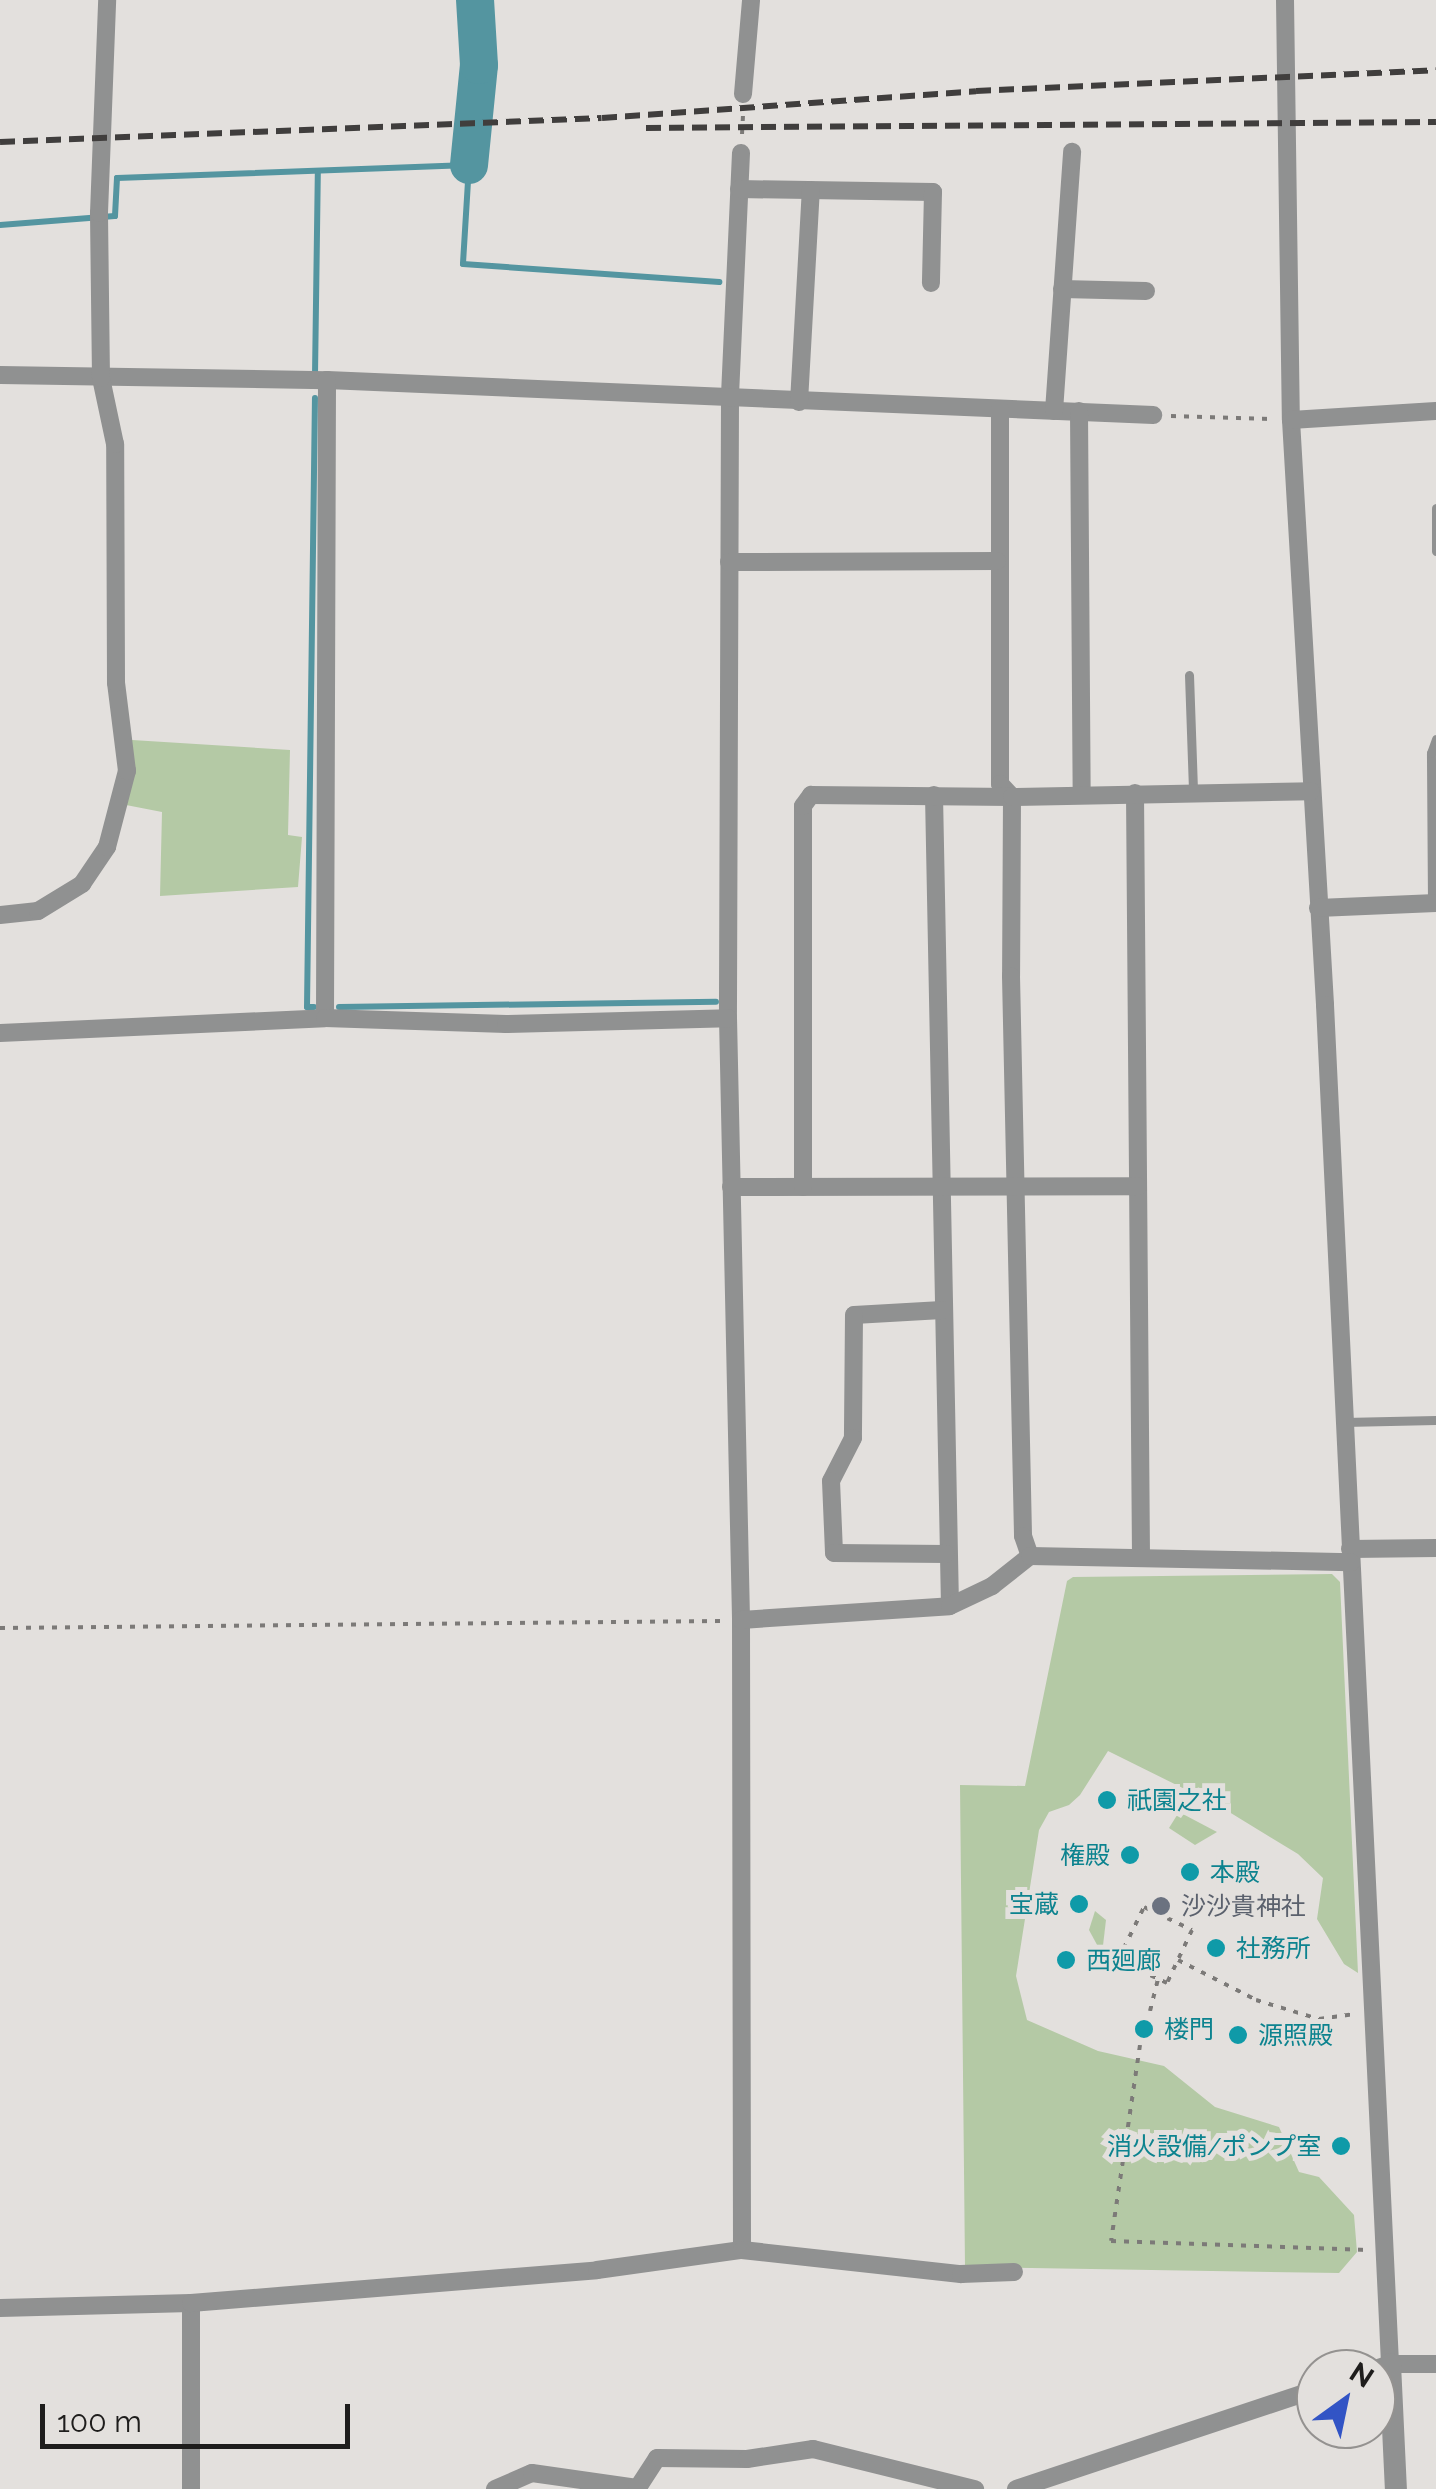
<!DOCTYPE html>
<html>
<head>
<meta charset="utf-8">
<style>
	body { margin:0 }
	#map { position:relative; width:1436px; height:2489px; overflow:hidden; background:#e3e0dd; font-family:Raleway,"Noto Sans JP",sans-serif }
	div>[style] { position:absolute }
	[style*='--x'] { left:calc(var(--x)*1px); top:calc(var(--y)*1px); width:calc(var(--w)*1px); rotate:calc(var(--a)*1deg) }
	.green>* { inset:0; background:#b4c9a5 }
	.stream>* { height:6px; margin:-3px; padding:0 3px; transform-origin:3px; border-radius:3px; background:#5495a0 }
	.river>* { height:38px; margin:-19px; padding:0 19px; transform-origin:19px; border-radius:19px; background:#5495a0 }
	.path>* { height:4px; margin-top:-2px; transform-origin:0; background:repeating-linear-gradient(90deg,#7c7a78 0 5px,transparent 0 13px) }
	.service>* { height:9px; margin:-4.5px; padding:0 4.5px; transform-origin:4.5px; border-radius:4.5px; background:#909191 }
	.minor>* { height:18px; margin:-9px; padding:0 9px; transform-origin:9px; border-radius:9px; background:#909191 }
	.tertiary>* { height:22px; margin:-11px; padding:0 11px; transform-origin:11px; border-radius:11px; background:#909191 }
	.rail>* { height:6px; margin-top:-3px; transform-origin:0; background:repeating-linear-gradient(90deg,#403e3d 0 15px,transparent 0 23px) }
	.dots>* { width:28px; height:28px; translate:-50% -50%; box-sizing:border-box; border:5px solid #e3e0dd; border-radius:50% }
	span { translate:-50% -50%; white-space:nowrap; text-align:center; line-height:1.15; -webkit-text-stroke:10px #e3e0dd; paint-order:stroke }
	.culture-label { font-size:25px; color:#0d838f }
	.left { translate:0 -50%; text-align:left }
	.right { translate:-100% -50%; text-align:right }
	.worship-label { font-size:25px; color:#5b616d }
	.north { position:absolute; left:1296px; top:2349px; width:100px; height:100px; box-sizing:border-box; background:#e3e0dd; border:2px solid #949290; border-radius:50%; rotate:33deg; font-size:28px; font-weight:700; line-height:40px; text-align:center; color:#1e1d1c }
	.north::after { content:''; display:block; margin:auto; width:35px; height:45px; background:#3254c5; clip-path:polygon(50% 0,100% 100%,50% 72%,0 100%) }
	.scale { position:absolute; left:40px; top:2404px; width:310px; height:45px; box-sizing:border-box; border:5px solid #1e1d1c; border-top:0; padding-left:12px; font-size:30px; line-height:35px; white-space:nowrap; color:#1e1d1c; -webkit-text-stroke:8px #e3e0dd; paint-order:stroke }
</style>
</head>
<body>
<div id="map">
	<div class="green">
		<i style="clip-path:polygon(132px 740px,290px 750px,288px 835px,302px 837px,298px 887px,160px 896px,162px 812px,126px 805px)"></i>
		<i style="clip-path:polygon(1332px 1574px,1340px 1582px,1358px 1973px,1344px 1964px,1317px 1919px,1323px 1878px,1298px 1854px,1221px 1807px,1108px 1751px,1080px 1795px,1069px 1805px,1049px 1812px,1039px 1830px,1016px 1976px,1027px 2020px,1098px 2051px,1164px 2066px,1215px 2107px,1279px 2127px,1299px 2172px,1319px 2177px,1354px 2215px,1357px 2252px,1339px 2273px,965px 2267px,960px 1785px,1025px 1786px,1067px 1581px,1073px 1577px)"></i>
		<i style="clip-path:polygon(1179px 1812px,1217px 1832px,1195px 1845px,1169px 1828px)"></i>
		<i style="clip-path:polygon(1095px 1911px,1106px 1920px,1102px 1954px,1089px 1930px)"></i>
	</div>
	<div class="stream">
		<i style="--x:0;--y:225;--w:115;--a:-4.5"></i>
		<i style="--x:115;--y:216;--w:38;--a:-87"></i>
		<i style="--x:117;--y:178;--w:352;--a:-2.1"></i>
		<i style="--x:469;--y:165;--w:99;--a:93.5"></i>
		<i style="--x:463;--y:264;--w:257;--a:4"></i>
		<i style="--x:315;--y:375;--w:203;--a:-89.2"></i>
		<i style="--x:314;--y:1007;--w:7;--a:180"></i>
		<i style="--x:307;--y:1007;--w:609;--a:-89.25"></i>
		<i style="--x:339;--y:1007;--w:377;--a:-0.8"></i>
	</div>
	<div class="river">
		<i style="--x:469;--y:165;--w:100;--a:-84.3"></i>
		<i style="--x:479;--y:65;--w:65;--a:-93.5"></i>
	</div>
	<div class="path">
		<i style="--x:742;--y:134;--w:20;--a:-87"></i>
		<i style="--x:1171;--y:416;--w:100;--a:1.7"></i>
		<i style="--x:0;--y:1628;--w:721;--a:-0.56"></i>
		<i style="--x:1144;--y:1907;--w:53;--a:25.6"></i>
		<i style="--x:1192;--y:1930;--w:59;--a:115.3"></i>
		<i style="--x:1167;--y:1983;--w:54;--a:-154.9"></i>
		<i style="--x:1118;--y:1960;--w:59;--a:-63.9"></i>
		<i style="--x:1178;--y:1960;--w:88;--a:27.1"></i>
		<i style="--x:1256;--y:2000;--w:66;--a:16.8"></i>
		<i style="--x:1319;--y:2019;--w:36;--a:-8"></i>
		<i style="--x:1150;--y:2011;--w:33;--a:-76"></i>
		<i style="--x:1140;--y:2045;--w:198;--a:98.4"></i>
		<i style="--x:1111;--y:2241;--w:257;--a:2"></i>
	</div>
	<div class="service">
		<i style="--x:1436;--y:508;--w:43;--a:90"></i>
		<i style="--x:1189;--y:675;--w:117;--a:88"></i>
		<i style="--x:1432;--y:903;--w:150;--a:-90.4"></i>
		<i style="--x:1431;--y:753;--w:15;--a:-70"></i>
		<i style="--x:1344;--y:1422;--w:92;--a:-1.2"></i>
	</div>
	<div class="minor">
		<i style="--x:1285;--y:0;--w:420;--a:89.2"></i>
		<i style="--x:1291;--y:420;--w:586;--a:86.67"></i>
		<i style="--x:1325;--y:1005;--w:1361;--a:87.26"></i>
		<i style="--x:743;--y:94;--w:94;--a:-85.1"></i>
		<i style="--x:741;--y:153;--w:246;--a:92.6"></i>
		<i style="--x:730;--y:399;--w:619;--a:90.19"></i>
		<i style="--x:728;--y:1018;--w:602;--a:88.76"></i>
		<i style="--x:741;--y:1620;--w:630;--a:89.91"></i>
		<i style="--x:739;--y:189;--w:194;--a:0.9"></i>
		<i style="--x:933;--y:192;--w:91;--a:91.3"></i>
		<i style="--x:1062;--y:289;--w:84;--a:1.4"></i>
		<i style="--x:0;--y:375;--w:327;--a:0.9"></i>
		<i style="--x:327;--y:380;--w:827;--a:2.43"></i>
		<i style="--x:799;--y:402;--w:212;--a:-86.8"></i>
		<i style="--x:1000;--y:409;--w:375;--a:90"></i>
		<i style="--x:1000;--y:784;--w:18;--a:47"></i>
		<i style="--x:1012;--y:797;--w:179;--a:90.3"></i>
		<i style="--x:1011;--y:976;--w:560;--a:88.77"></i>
		<i style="--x:1023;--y:1536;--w:21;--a:71"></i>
		<i style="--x:1054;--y:411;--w:260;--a:-86"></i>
		<i style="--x:1079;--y:411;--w:383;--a:89.6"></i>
		<i style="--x:1291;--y:420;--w:145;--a:-3.6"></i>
		<i style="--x:729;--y:562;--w:268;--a:-0.2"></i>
		<i style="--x:1135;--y:793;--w:763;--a:89.55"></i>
		<i style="--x:934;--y:795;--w:811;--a:88.87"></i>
		<i style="--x:1318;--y:908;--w:118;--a:-2.4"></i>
		<i style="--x:0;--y:915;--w:38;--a:-6"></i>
		<i style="--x:38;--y:911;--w:52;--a:-31.5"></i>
		<i style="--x:82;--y:884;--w:45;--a:-56"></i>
		<i style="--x:107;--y:847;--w:79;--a:-75.3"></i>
		<i style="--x:127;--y:771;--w:89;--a:-97.1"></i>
		<i style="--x:116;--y:683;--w:239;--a:-90.2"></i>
		<i style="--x:115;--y:444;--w:67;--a:-102"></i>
		<i style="--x:101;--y:378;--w:165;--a:-90.7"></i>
		<i style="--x:99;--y:213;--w:213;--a:-87.8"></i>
		<i style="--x:325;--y:1018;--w:638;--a:-89.82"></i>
		<i style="--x:0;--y:1033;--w:325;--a:-2.6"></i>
		<i style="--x:325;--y:1018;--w:181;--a:1.9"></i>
		<i style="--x:506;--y:1024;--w:222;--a:-1.5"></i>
		<i style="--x:731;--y:1187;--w:407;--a:-0.1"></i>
		<i style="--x:803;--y:1187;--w:381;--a:-90"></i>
		<i style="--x:803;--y:806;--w:14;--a:-54"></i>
		<i style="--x:811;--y:795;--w:201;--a:0.6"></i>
		<i style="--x:1012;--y:797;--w:299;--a:-1.1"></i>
		<i style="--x:942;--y:1310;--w:88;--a:176.7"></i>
		<i style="--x:854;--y:1315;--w:123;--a:90.5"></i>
		<i style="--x:853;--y:1438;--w:48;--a:117.1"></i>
		<i style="--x:831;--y:1481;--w:72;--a:87.6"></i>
		<i style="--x:834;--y:1553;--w:112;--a:0.5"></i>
		<i style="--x:1350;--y:1549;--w:86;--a:-0.7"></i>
		<i style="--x:741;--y:1620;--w:209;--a:-3.8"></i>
		<i style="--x:950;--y:1606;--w:47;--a:-25.5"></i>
		<i style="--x:992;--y:1586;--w:48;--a:-38.3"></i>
		<i style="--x:1030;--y:1556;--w:321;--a:1.1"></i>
		<i style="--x:191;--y:2303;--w:186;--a:90"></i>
		<i style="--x:0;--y:2308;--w:191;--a:-1.5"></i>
		<i style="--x:191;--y:2303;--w:407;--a:-4.6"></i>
		<i style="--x:597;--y:2270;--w:146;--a:-7.9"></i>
		<i style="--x:742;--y:2250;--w:220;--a:6.3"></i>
		<i style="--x:961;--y:2274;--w:53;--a:-2.2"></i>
		<i style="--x:1375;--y:2369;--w:16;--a:-18"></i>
		<i style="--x:1390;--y:2364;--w:46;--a:0"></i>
		<i style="--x:495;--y:2489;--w:40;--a:-23.4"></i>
		<i style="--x:532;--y:2473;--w:106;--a:8.1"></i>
		<i style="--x:637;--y:2489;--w:37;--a:-57"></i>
		<i style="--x:657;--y:2458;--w:90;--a:0.6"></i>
		<i style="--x:747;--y:2459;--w:67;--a:-8.6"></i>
		<i style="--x:813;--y:2449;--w:167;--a:13.9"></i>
		<i style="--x:1016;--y:2489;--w:316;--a:-18.4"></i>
	</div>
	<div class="tertiary">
		<i style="--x:1390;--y:2364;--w:125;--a:87.3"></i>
	</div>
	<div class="rail">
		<i style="--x:646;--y:128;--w:790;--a:-0.44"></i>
		<i style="--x:0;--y:142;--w:602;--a:-2.28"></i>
		<i style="--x:602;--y:118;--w:375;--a:-4.1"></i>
		<i style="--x:976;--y:91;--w:460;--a:-2.6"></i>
	</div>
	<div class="dots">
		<i style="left:1107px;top:1800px;background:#0f9aa8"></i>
		<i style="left:1130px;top:1855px;background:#0f9aa8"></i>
		<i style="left:1190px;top:1872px;background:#0f9aa8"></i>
		<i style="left:1079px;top:1904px;background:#0f9aa8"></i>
		<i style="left:1161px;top:1906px;background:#6b7280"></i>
		<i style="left:1216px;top:1948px;background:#0f9aa8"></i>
		<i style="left:1066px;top:1960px;background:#0f9aa8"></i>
		<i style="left:1144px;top:2029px;background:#0f9aa8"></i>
		<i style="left:1238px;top:2035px;background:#0f9aa8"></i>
		<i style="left:1341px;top:2146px;background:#0f9aa8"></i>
	</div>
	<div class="culture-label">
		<span class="left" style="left:1127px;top:1800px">祇園之社</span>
		<span class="right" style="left:1110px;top:1855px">権殿</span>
		<span class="left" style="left:1210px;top:1872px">本殿</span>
		<span class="right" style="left:1059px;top:1904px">宝蔵</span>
		<span class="left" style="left:1236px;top:1948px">社務所</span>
		<span class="left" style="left:1086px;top:1960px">西廻廊</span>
		<span class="left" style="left:1164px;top:2029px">楼門</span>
		<span class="left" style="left:1258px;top:2035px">源照殿</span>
		<span class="right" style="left:1321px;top:2146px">消火設備/ポンプ室</span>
	</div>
	<div class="worship-label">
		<span class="left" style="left:1181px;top:1906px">沙沙貴神社</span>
	</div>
	<div class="north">N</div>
	<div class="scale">100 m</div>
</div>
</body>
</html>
